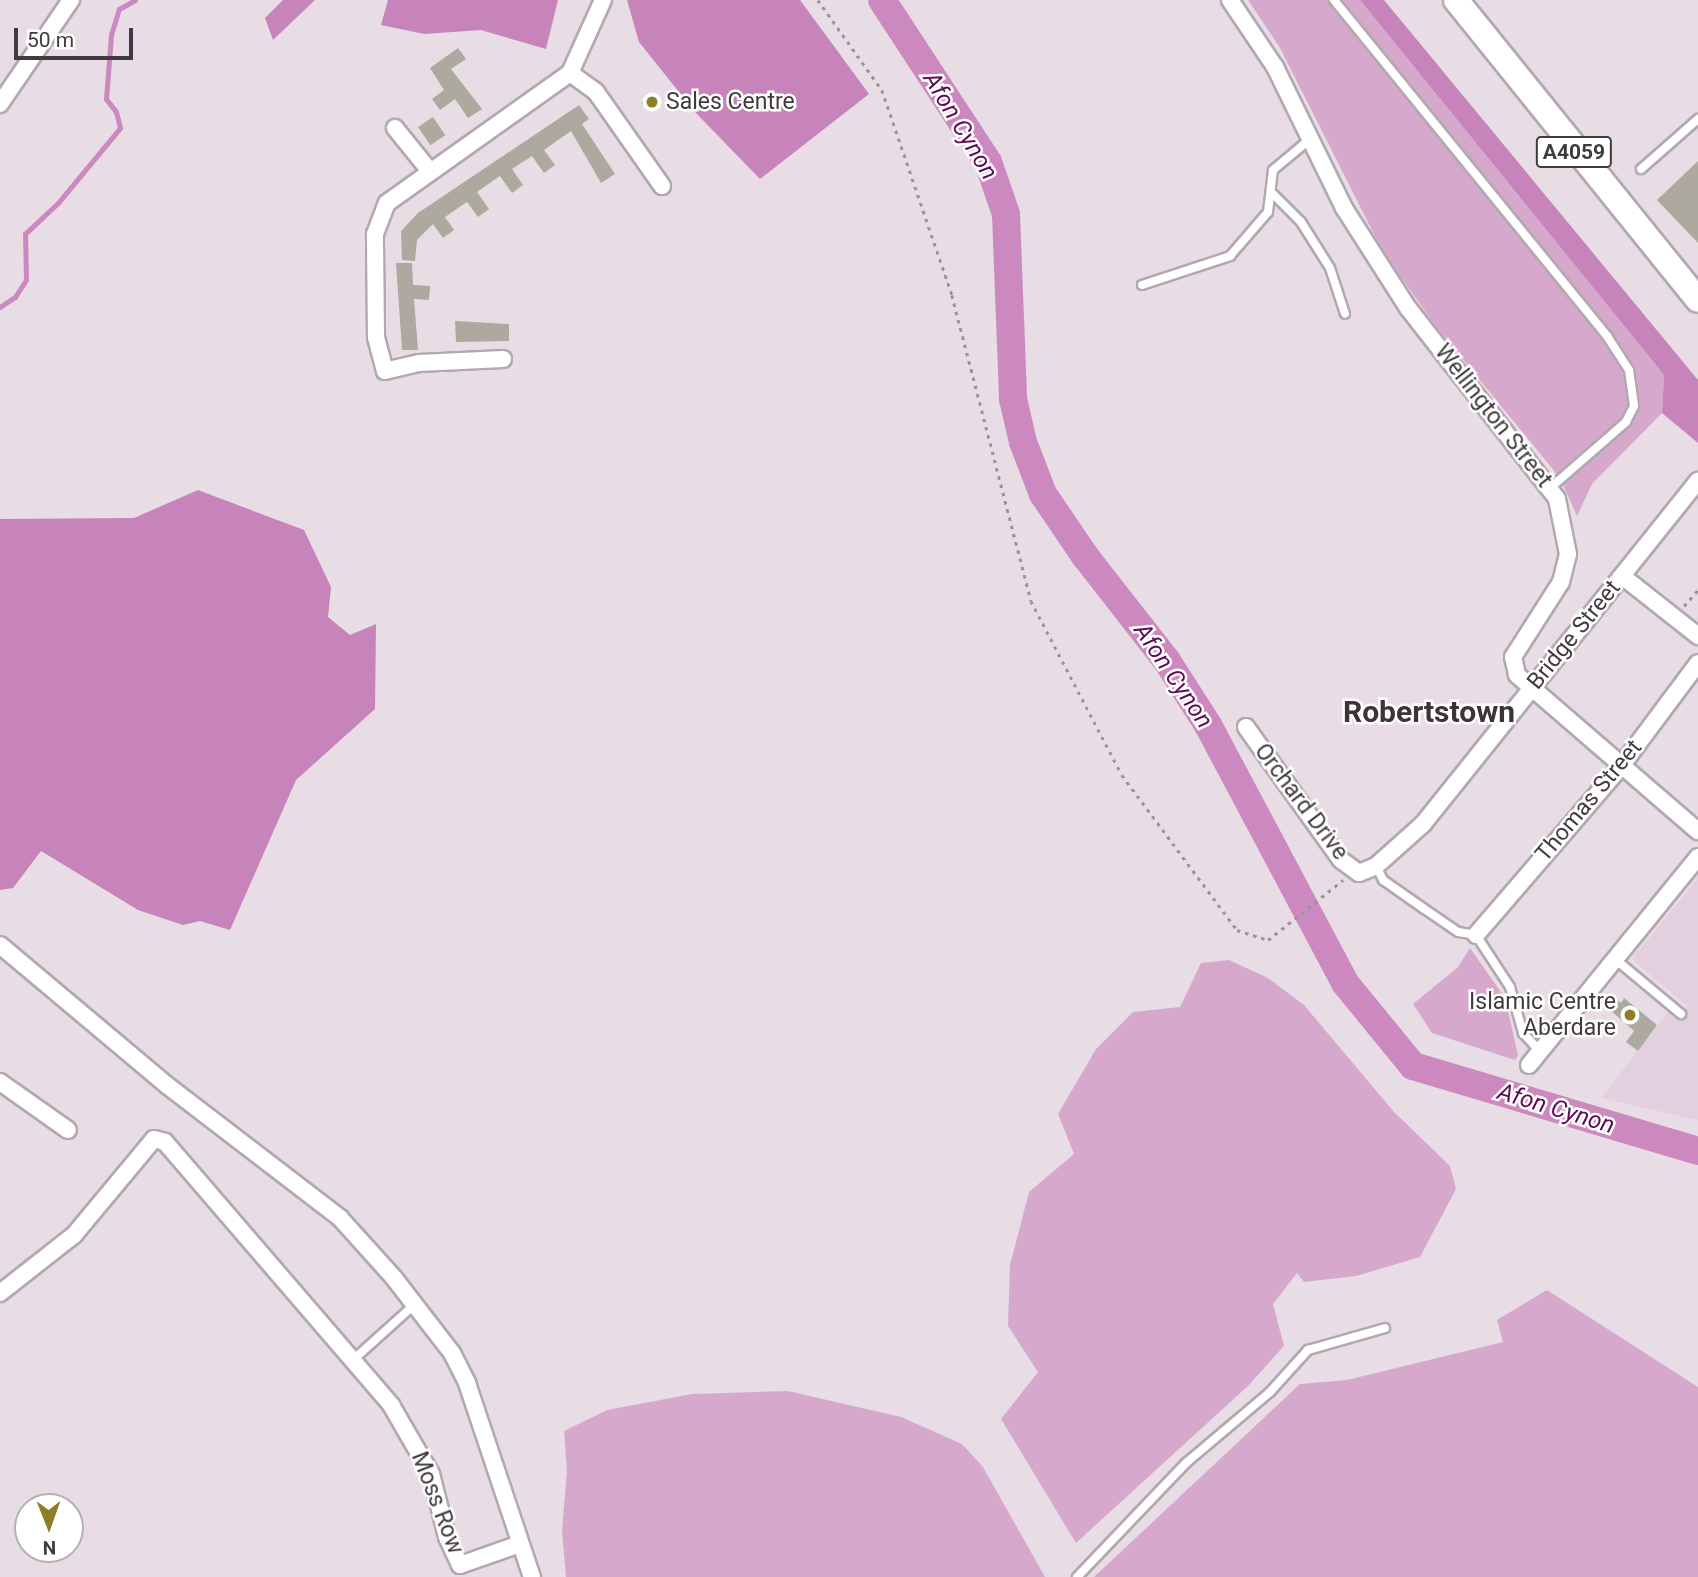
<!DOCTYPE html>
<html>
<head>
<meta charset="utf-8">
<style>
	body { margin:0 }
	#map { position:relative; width:1698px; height:1577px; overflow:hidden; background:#e8dce5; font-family:Roboto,sans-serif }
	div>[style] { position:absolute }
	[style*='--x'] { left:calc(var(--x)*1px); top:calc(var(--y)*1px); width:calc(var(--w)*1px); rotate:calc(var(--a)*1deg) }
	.built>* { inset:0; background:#e2d0de }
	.green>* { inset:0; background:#d6a9cc }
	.forest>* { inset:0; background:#c784ba }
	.stream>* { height:4.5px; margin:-2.25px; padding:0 2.25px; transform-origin:2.25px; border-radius:2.25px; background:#cc89bf }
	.river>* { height:28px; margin:-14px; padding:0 14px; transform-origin:14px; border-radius:14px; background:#cc89bf }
	.building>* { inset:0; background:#acaa9e; transform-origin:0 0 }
	.path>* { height:2.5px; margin-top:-1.25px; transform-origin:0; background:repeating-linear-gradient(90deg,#9d949b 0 3.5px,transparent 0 8.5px) }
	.roads { filter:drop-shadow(2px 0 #b3a8b1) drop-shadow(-2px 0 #b3a8b1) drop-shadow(0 2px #b3a8b1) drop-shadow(0 -2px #b3a8b1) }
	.lane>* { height:8px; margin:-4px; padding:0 4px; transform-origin:4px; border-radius:4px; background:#fff }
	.street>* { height:16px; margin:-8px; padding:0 8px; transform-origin:8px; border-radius:8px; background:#fff }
	.primary>* { height:24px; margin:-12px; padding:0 12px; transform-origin:12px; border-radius:12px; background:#fff }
	.dots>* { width:19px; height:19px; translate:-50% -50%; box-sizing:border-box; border:4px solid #fff; border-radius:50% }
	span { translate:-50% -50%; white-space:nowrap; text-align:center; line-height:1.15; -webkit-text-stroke:5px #fff; paint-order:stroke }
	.shield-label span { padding:2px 5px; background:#fff; border:2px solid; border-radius:5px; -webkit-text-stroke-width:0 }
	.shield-label { font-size:21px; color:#403b3f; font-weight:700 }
	.poi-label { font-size:23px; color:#403b3f }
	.left { translate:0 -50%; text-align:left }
	.right { translate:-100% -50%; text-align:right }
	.street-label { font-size:23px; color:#403b3f }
	.water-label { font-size:24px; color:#5d0c53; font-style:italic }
	.district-label { font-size:30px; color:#3d343a; font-weight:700 }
	.north { position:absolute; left:14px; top:1493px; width:70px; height:70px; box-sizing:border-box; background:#fff; border:2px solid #b3b1b2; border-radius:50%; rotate:179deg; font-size:19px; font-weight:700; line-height:28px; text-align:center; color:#403b3f }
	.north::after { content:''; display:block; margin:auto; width:24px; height:32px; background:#8e7e25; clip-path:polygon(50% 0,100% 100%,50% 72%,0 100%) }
	.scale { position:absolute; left:14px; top:28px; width:119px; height:32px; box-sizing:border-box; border:4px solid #403b3f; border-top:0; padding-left:9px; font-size:21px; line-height:24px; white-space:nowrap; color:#403b3f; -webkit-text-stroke:5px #fff; paint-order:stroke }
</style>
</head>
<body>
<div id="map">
	<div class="built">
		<i style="clip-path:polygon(1698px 878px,1698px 1120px,1601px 1098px,1667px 1013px,1681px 1014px,1687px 1006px,1632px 959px)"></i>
	</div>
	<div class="green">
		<i style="clip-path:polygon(1248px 0,1360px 0,1664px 375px,1662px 413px,1592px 484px,1577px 516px,1560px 478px,1434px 324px,1382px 250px,1280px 48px)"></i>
		<i style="clip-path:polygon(1470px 948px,1505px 998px,1518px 1055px,1515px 1060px,1432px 1033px,1413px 1004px,1458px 967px)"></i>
		<i style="clip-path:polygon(1229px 960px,1268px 978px,1304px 1005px,1394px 1112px,1450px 1166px,1456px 1189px,1420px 1257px,1356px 1276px,1304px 1282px,1297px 1273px,1273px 1304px,1284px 1346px,1249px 1385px,1076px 1543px,1001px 1419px,1038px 1372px,1008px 1326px,1010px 1265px,1029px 1192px,1074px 1154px,1058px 1114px,1096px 1049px,1133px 1012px,1180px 1007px,1201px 963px)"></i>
		<i style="clip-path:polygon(1547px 1290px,1698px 1387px,1698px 1577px,1094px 1577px,1300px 1384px,1347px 1380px,1503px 1342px,1497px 1320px)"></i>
		<i style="clip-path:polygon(788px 1391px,901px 1417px,962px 1444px,983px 1467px,1045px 1577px,566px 1577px,562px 1531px,567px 1470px,564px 1431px,607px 1410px,692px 1394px)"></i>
	</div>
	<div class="forest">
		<i style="clip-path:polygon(283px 0,315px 0,273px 40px,265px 18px)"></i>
		<i style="clip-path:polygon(388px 0,558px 0,546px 49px,481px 30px,424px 34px,381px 25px)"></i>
		<i style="clip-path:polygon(627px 0,800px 0,869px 94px,760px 179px,695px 112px,639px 42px)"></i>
		<i style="clip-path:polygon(1360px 0,1384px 0,1698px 380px,1698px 443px,1662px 413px,1664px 375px)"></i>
		<i style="clip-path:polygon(198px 490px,304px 530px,331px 587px,328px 617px,350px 635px,376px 624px,375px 709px,296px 780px,230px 930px,200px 921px,183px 925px,138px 910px,41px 851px,13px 888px,0 890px,0 519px,134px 518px)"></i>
	</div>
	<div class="stream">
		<i style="--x:0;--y:307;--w:18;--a:-34"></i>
		<i style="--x:15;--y:297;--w:20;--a:-57"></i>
		<i style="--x:26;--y:280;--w:46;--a:-91.2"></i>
		<i style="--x:25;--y:234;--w:45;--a:-43.2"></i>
		<i style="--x:58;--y:203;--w:97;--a:-50.4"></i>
		<i style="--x:120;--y:128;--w:16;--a:-104"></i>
		<i style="--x:116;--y:112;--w:16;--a:-128"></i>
		<i style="--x:106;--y:99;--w:64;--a:-85.5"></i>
		<i style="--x:111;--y:35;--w:27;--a:-73"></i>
		<i style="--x:119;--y:9;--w:18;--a:-29"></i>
	</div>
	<div class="river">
		<i style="--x:882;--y:0;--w:194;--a:56.8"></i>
		<i style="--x:988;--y:162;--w:55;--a:70.9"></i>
		<i style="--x:1006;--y:214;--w:185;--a:87.8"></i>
		<i style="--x:1013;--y:399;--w:44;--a:76.9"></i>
		<i style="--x:1023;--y:442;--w:56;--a:69"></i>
		<i style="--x:1043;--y:494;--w:75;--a:55.9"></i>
		<i style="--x:1085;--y:556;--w:133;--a:52"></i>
		<i style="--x:1167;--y:661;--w:76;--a:57.4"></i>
		<i style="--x:1208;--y:725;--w:292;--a:62"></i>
		<i style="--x:1345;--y:983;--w:107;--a:50.7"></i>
		<i style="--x:1413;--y:1066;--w:297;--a:16.6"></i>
	</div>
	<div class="building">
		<i style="clip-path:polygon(458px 48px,466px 59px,451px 69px,482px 109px,468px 118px,455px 99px,440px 110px,432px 99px,444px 90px,430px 68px)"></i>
		<i style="left:648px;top:93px;width:15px;height:12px;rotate:32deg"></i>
		<i style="clip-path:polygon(579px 105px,589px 119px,582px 124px,615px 174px,601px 183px,571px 131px,544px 150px,555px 165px,544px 173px,532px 156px,512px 169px,523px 185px,512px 193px,500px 176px,477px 192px,489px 209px,478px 217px,467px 202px,445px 217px,454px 230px,443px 238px,433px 224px,417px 240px,415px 261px,402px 260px,401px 231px,418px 213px)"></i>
		<i style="left:433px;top:117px;width:22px;height:18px;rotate:56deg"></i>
		<i style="clip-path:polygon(1698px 161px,1698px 243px,1657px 200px)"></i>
		<i style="clip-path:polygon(396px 263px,412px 263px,413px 285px,430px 286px,429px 300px,414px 299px,418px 350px,402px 350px)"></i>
		<i style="clip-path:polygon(455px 321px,509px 324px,509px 341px,456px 342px)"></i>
		<i style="clip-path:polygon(1615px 998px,1621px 1003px,1624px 998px,1657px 1025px,1638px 1051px,1626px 1042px,1634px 1031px,1608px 1008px)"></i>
	</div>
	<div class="path">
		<i style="--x:818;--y:0;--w:110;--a:54.6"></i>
		<i style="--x:882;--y:90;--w:217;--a:71.1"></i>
		<i style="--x:952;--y:295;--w:316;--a:75.5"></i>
		<i style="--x:1031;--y:601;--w:196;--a:62.4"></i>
		<i style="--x:1122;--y:775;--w:193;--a:53.4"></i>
		<i style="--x:1237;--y:930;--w:33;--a:18"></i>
		<i style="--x:1268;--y:940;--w:96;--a:-38.7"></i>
		<i style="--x:1684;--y:606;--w:21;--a:-49"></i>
	</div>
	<div class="roads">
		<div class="lane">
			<i style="--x:1334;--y:0;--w:433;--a:50.9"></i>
			<i style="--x:1607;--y:336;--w:40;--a:57.1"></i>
			<i style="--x:1629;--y:370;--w:36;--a:82"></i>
			<i style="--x:1634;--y:406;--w:18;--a:117"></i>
			<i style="--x:1626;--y:422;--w:102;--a:139"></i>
			<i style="--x:1641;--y:169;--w:76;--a:-41.3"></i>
			<i style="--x:1271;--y:192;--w:42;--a:45"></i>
			<i style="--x:1301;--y:222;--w:54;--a:57.8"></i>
			<i style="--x:1330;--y:268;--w:48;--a:71.9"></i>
			<i style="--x:1142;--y:285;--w:93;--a:-18.2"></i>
			<i style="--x:1230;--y:256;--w:58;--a:-49.2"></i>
			<i style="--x:1268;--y:212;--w:42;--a:-83.2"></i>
			<i style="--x:1273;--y:170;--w:47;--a:-39.8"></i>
			<i style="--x:1376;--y:866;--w:16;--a:63"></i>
			<i style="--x:1383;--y:880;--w:49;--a:35"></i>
			<i style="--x:1423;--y:908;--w:42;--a:34.4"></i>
			<i style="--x:1458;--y:932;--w:18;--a:9"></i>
			<i style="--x:1476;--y:935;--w:62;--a:56.8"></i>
			<i style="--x:1510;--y:987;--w:48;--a:74.2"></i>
			<i style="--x:1523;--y:1033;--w:25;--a:47"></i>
			<i style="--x:1615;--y:959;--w:86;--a:39.8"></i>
			<i style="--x:354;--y:1359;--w:81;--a:-42"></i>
			<i style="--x:1077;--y:1577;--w:158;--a:-46.3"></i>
			<i style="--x:1186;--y:1463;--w:110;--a:-40.2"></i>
			<i style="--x:1270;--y:1392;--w:57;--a:-47.9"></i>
			<i style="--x:1308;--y:1350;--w:80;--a:-15.9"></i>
		</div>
		<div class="street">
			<i style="--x:1230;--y:0;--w:81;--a:56.1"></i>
			<i style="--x:1275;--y:67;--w:157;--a:63.9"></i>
			<i style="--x:1344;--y:208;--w:119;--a:57.4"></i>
			<i style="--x:1408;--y:308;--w:242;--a:52"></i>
			<i style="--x:1557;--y:499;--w:56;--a:78.7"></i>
			<i style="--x:1568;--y:554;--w:29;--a:104"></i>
			<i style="--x:1561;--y:582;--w:89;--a:122.6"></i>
			<i style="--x:1513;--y:657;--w:18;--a:77"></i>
			<i style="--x:1517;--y:675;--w:239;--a:40.8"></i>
			<i style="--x:570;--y:73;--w:32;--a:36"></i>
			<i style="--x:596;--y:92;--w:115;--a:54.9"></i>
			<i style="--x:0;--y:104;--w:126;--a:-55.7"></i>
			<i style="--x:395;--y:128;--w:54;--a:51"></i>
			<i style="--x:503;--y:359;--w:84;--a:177.3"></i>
			<i style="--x:419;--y:363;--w:35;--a:167"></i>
			<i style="--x:385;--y:371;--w:35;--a:-105"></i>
			<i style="--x:376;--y:337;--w:103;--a:-90.6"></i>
			<i style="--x:375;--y:234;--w:33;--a:-69"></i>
			<i style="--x:387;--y:203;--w:224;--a:-35.4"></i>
			<i style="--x:570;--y:73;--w:80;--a:-65.7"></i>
			<i style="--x:1622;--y:576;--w:97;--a:38.3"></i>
			<i style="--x:1246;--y:727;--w:163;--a:54.5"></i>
			<i style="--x:1341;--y:860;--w:22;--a:36"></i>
			<i style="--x:1359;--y:873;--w:18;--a:-22"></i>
			<i style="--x:1376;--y:866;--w:63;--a:-41.8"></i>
			<i style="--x:1423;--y:824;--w:440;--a:-51.3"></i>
			<i style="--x:1476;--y:935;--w:224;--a:-49.3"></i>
			<i style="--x:1622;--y:765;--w:127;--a:-53.3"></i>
			<i style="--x:0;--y:945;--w:219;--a:40"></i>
			<i style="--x:168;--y:1086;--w:217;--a:37.5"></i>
			<i style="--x:340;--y:1218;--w:81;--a:48"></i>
			<i style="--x:394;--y:1278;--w:95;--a:52.3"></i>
			<i style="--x:452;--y:1353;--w:34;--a:63"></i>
			<i style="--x:467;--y:1383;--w:205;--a:71.5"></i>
			<i style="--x:1529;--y:1065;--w:268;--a:-50.9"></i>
			<i style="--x:0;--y:1082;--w:83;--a:35.2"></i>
			<i style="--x:0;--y:1293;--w:94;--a:-38.1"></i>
			<i style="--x:74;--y:1235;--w:125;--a:-50.2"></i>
			<i style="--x:154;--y:1139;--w:11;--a:15"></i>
			<i style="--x:165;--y:1142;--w:347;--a:49.3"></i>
			<i style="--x:391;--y:1405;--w:80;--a:59.9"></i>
			<i style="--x:431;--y:1474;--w:65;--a:75.7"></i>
			<i style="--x:447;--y:1537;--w:31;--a:65"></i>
			<i style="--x:460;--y:1565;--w:60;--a:-19.3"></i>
		</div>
		<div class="primary">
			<i style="--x:1456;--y:0;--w:385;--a:51.1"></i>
		</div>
	</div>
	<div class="dots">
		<i style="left:652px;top:102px;background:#8e7e25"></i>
		<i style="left:1630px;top:1015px;background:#8e7e25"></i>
	</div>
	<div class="shield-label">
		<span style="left:1574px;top:152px">A4059</span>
	</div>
	<div class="poi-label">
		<span class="left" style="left:666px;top:102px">Sales Centre</span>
		<span class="right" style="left:1616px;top:1015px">Islamic Centre<br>Aberdare</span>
	</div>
	<div class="street-label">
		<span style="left:1493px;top:416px;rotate:52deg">Wellington Street</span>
		<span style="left:1574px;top:635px;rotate:-51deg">Bridge Street</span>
		<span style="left:1589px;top:801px;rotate:-50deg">Thomas Street</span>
		<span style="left:1301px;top:802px;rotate:53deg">Orchard Drive</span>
		<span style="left:437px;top:1503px;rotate:69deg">Moss Row</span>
	</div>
	<div class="water-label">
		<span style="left:960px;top:126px;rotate:59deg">Afon Cynon</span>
		<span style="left:1173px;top:676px;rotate:56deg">Afon Cynon</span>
		<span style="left:1556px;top:1109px;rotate:17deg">Afon Cynon</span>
	</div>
	<div class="district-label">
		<span style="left:1429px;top:712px">Robertstown</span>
	</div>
	<div class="north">N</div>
	<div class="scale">50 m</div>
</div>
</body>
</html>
